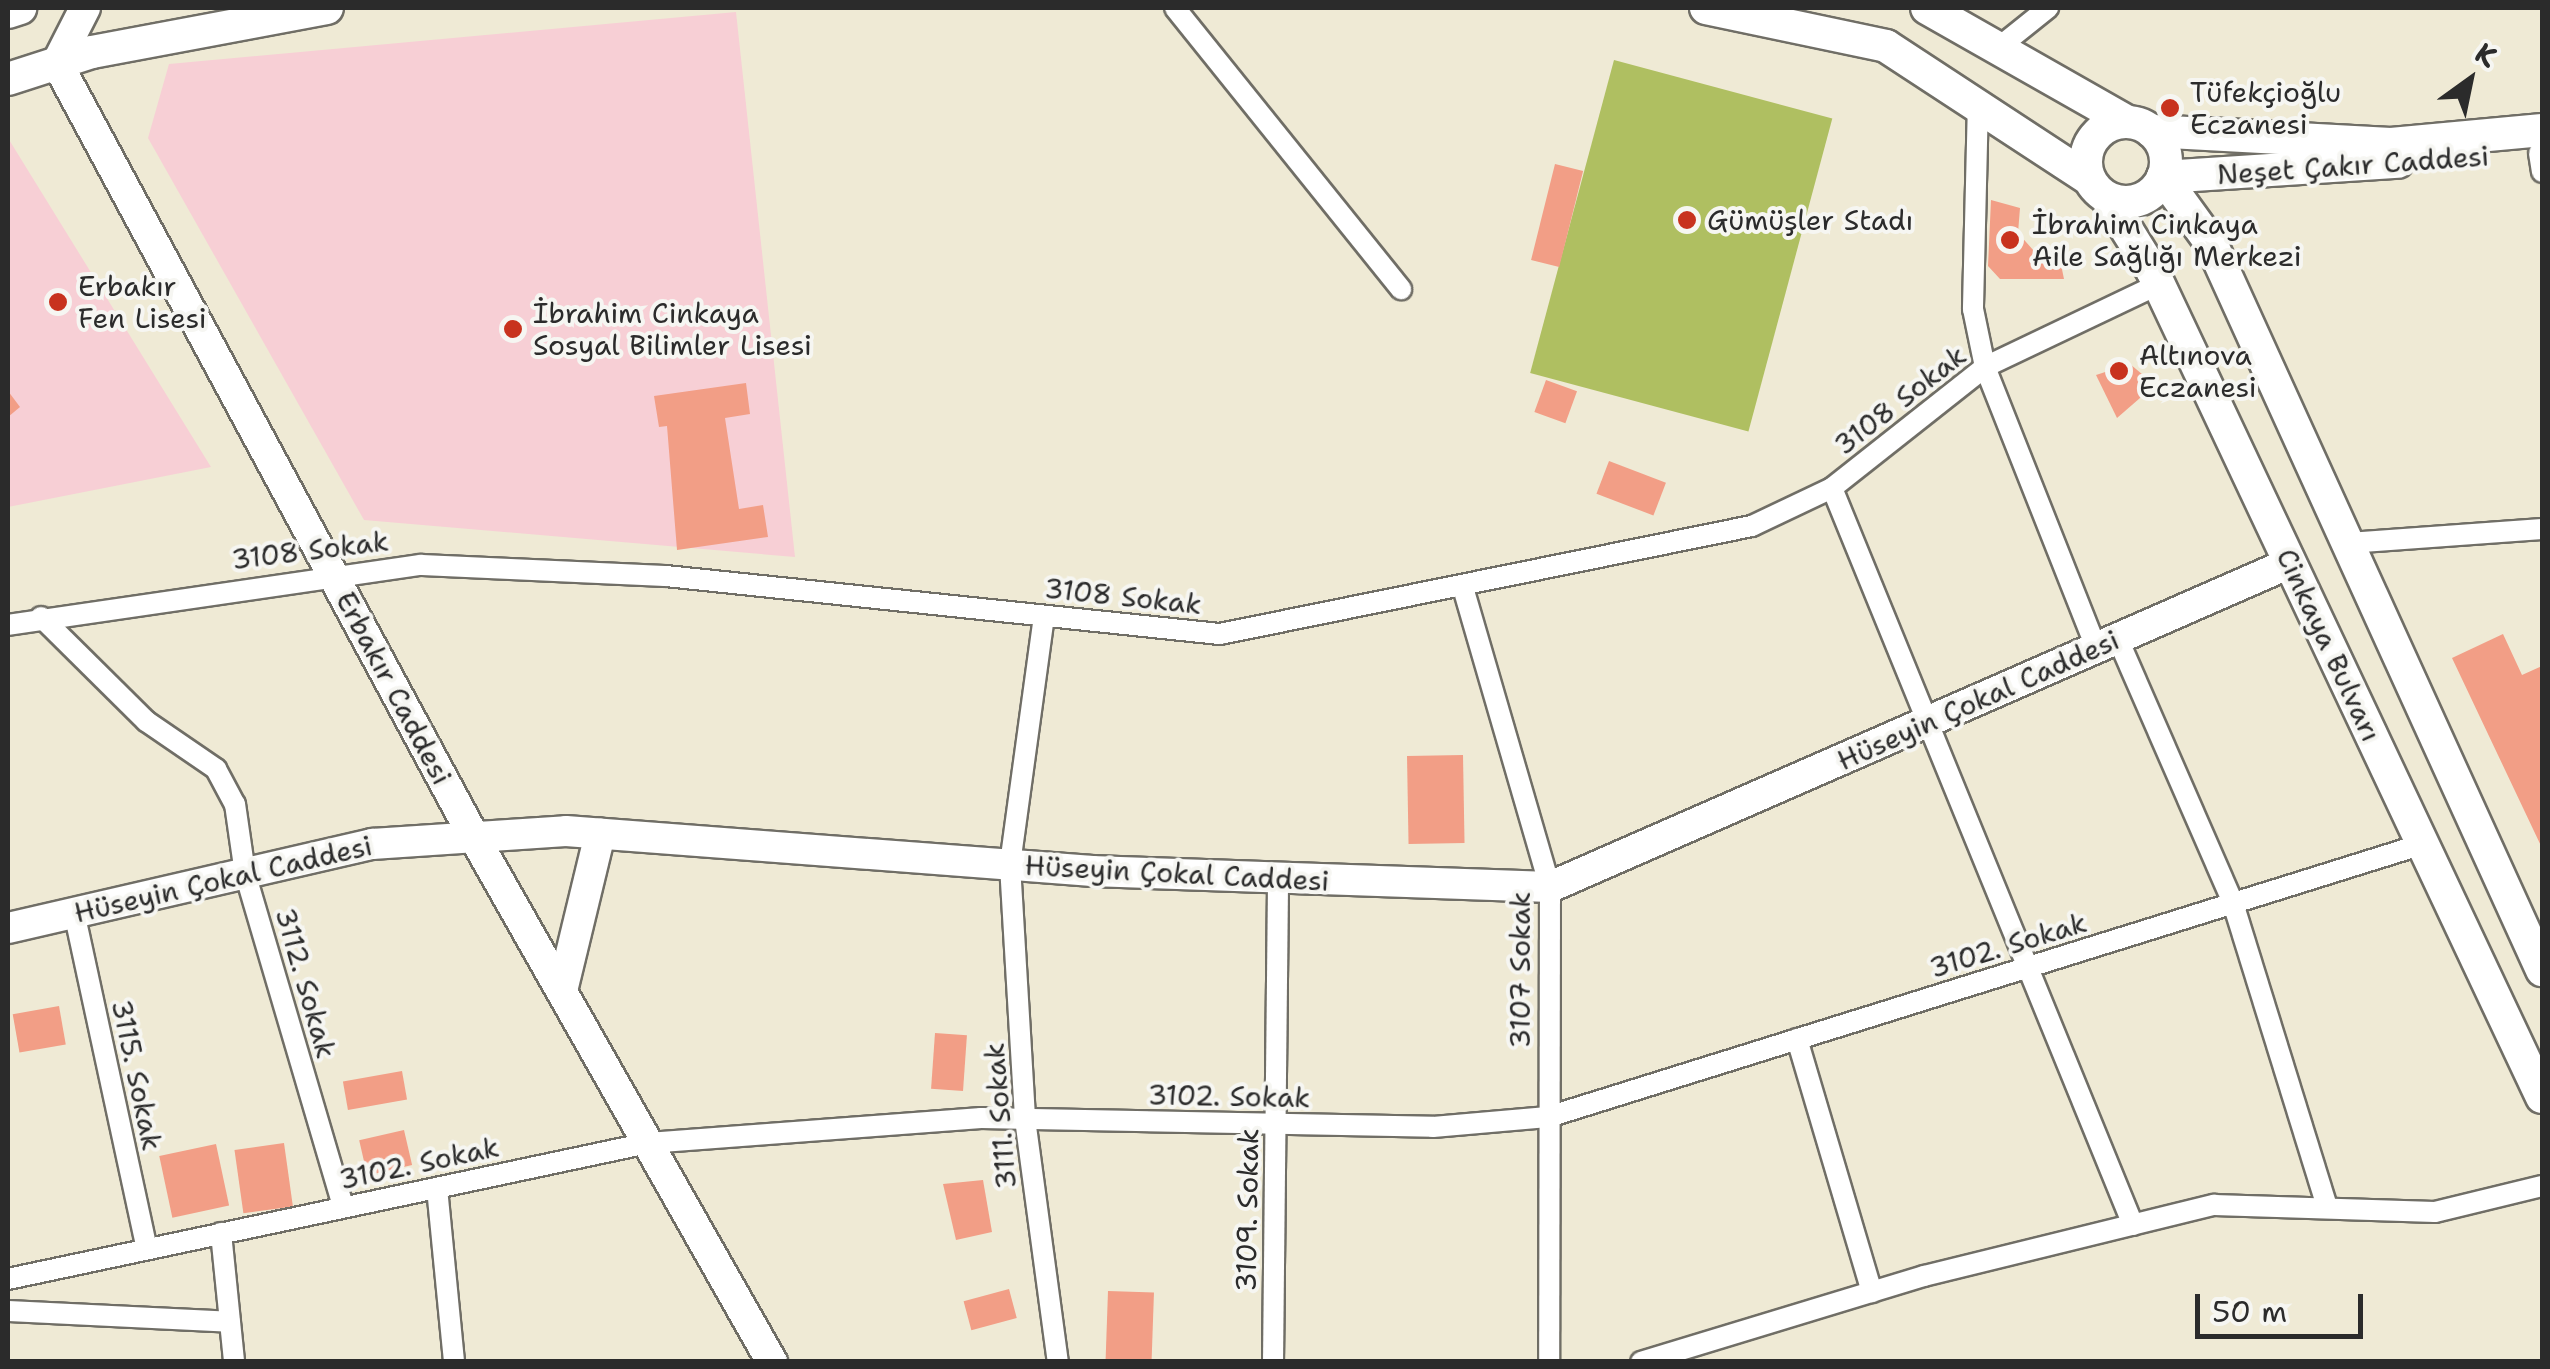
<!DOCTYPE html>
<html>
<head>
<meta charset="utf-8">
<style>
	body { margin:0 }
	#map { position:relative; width:2550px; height:1369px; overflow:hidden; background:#efead5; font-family:"Shantell Sans",sans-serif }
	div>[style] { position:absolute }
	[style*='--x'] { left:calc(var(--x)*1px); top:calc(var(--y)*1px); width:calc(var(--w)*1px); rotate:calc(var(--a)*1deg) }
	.built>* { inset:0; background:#f7cfd5 }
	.green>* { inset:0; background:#afbf61; transform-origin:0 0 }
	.building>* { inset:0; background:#f29e86; transform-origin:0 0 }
	.roads { filter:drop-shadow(2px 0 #706e66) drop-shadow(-2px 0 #706e66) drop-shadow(0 2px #706e66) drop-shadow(0 -2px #706e66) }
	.street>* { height:20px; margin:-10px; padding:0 10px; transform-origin:10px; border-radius:10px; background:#fff }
	.secondary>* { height:30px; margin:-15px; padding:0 15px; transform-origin:15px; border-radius:15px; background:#fff }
	.primary>* { height:32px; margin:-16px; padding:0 16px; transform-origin:16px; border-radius:16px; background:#fff }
	.primary>.ring { margin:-16px; padding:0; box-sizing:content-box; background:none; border:32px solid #fff; border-radius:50% }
	.dots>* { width:28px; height:28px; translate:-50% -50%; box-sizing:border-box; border:5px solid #f6f6f2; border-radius:50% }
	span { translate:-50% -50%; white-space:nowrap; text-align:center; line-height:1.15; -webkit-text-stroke:8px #f6f6f2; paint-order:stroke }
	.poi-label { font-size:28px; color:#2b2b2b }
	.left { translate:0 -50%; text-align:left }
	.street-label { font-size:28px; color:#2b2b2b }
	.frame { position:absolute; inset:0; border:10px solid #2b2b2b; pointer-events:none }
	.north { position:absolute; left:2420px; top:30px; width:100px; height:100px; -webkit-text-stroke:8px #f6f6f2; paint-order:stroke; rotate:33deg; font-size:28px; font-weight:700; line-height:40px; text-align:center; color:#2b2b2b }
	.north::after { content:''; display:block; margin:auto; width:35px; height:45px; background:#2b2b2b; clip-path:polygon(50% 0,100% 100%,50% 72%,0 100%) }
	.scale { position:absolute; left:2195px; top:1294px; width:168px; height:45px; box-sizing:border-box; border:5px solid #2b2b2b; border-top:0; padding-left:12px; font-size:30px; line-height:35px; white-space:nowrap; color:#2b2b2b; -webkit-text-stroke:8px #f6f6f2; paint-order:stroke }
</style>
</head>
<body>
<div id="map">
	<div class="built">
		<i style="clip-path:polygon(736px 12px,795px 557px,364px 520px,148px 138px,169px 64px)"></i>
		<i style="clip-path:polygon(8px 138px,211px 467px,8px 507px)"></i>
	</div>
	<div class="green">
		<i style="left:1614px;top:60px;width:226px;height:324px;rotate:15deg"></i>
	</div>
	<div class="building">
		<i style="left:1555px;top:164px;width:29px;height:99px;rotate:14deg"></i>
		<i style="clip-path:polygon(1991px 200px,2020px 208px,2018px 233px,2034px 251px,2058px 250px,2064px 279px,2000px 279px,1988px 266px)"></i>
		<i style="clip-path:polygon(2130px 364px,2155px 385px,2117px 418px,2096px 375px)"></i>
		<i style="left:1546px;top:380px;width:33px;height:34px;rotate:20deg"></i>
		<i style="clip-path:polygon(746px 383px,750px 414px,725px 418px,739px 509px,763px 505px,768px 537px,677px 550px,667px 426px,659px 427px,654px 396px)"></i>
		<i style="clip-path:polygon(8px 391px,20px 407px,8px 417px)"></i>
		<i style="left:1609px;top:461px;width:61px;height:35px;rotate:21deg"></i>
		<i style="clip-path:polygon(2503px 634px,2522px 675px,2542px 666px,2542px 848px,2452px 658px)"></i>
		<i style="left:1463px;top:755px;width:88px;height:56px;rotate:89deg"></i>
		<i style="left:59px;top:1006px;width:39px;height:47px;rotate:80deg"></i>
		<i style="left:935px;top:1033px;width:32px;height:56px;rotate:4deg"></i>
		<i style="left:402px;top:1071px;width:29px;height:60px;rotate:80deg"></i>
		<i style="left:404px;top:1130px;width:36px;height:46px;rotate:77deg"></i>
		<i style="left:284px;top:1143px;width:64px;height:50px;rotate:82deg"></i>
		<i style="left:216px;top:1144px;width:63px;height:58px;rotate:78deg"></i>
		<i style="clip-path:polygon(983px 1180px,992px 1232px,956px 1240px,943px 1184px)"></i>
		<i style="left:1009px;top:1289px;width:30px;height:47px;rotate:75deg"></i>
		<i style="left:1108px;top:1291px;width:46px;height:71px;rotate:2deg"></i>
	</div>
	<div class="roads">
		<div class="street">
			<i style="--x:1175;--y:8;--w:361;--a:51.2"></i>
			<i style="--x:2003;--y:44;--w:58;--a:-38.7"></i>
			<i style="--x:1978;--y:102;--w:207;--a:91.4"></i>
			<i style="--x:1973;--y:309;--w:59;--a:78.3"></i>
			<i style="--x:1985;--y:367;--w:301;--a:68.4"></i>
			<i style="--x:2539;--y:153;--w:19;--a:81"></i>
			<i style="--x:1832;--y:488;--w:796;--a:67.78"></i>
			<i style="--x:2348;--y:543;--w:195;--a:-4.1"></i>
			<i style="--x:1464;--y:591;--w:308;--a:73.8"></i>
			<i style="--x:1550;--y:887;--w:475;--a:90.1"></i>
			<i style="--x:1044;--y:616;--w:251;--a:97.8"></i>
			<i style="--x:1010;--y:865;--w:254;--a:86.6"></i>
			<i style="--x:1025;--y:1119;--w:245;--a:82.3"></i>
			<i style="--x:41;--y:617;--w:148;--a:44.7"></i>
			<i style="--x:146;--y:721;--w:85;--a:34.4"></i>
			<i style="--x:216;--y:769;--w:40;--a:62"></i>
			<i style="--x:235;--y:804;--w:70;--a:81.8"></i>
			<i style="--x:245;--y:873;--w:348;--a:73.6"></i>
			<i style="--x:8;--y:625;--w:417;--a:-8.3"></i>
			<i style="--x:421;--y:565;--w:245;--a:2.6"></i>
			<i style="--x:666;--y:576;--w:557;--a:5.98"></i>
			<i style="--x:1220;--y:634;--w:543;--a:-11.48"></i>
			<i style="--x:1752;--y:526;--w:89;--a:-25.4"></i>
			<i style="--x:1832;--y:488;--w:195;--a:-38.3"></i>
			<i style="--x:1985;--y:367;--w:193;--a:-25.5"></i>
			<i style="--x:2117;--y:637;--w:290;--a:66.4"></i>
			<i style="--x:2233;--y:903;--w:317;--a:72.8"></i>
			<i style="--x:74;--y:912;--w:345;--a:77.8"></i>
			<i style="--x:1797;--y:1039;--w:264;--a:73.5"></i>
			<i style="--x:437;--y:1188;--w:175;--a:84.4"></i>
			<i style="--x:221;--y:1233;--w:130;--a:84.2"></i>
			<i style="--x:8;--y:1279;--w:654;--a:-12"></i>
			<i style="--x:648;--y:1143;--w:334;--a:-4.3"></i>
			<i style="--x:981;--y:1118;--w:452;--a:1.1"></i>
			<i style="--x:1433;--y:1127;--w:115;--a:-5"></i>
			<i style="--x:1548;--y:1117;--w:917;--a:-17.33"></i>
			<i style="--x:8;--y:1311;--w:222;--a:2.8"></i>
			<i style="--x:1273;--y:1362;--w:483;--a:-89.4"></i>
			<i style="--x:1641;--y:1362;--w:296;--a:-16.9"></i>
			<i style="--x:1924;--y:1276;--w:299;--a:-13.8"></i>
			<i style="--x:2214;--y:1205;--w:221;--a:1.8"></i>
			<i style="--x:2435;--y:1212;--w:110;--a:-13.7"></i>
		</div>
		<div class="secondary">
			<i style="--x:85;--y:8;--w:62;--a:117"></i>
			<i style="--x:57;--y:63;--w:879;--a:61.69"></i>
			<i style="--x:474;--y:837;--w:604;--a:60.42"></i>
			<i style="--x:8;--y:928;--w:374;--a:-13"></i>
			<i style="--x:372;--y:844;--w:194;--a:-3.8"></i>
			<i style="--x:566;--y:831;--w:528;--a:4.35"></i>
			<i style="--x:1092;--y:871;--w:458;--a:2"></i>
			<i style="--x:1550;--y:887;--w:808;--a:-23.65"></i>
			<i style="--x:562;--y:991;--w:162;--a:-76.4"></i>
		</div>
		<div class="primary">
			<i style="--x:1706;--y:8;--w:184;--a:11.9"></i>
			<i style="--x:1886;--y:46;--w:243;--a:33.2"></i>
			<i style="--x:1927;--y:8;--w:229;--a:29.6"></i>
			<i style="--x:8;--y:12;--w:13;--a:-18"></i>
			<i style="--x:8;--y:79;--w:88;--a:-17.8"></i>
			<i style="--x:92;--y:52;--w:239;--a:-10.6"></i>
			<i class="ring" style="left:2086px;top:122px;width:48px;height:48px"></i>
			<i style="--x:2151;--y:131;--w:240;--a:3.1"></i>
			<i style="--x:2391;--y:144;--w:152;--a:-5.3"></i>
			<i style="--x:2163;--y:177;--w:82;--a:54"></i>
			<i style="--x:2211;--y:243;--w:799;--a:65.52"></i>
			<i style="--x:2163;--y:177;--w:235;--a:-3.7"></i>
			<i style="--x:2107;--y:198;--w:87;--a:58.1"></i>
			<i style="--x:2153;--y:272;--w:912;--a:64.76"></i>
		</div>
	</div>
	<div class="dots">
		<i style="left:2170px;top:108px;background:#c8321e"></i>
		<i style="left:1687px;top:220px;background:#c8321e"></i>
		<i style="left:2010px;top:240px;background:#c8321e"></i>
		<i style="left:58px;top:302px;background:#c8321e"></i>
		<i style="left:513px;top:329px;background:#c8321e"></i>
		<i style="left:2119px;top:371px;background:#c8321e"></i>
	</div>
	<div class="poi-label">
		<span class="left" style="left:2190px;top:108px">Tüfekçioğlu<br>Eczanesi</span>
		<span class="left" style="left:1707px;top:220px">Gümüşler Stadı</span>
		<span class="left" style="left:2032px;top:240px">İbrahim Cinkaya<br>Aile Sağlığı Merkezi</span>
		<span class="left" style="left:78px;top:302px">Erbakır<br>Fen Lisesi</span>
		<span class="left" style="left:533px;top:329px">İbrahim Cinkaya<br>Sosyal Bilimler Lisesi</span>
		<span class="left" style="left:2139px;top:371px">Altınova<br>Eczanesi</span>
	</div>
	<div class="street-label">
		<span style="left:2353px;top:165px;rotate:-4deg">Neşet Çakır Caddesi</span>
		<span style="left:1900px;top:400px;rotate:-38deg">3108 Sokak</span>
		<span style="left:310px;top:550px;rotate:-7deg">3108 Sokak</span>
		<span style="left:1123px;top:596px;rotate:6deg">3108 Sokak</span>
		<span style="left:2329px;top:645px;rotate:65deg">Cinkaya Bulvarı</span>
		<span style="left:394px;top:688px;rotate:62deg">Erbakır Caddesi</span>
		<span style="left:1978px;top:700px;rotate:-24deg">Hüseyin Çokal Caddesi</span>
		<span style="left:1177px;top:873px;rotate:3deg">Hüseyin Çokal Caddesi</span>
		<span style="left:223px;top:879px;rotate:-13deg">Hüseyin Çokal Caddesi</span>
		<span style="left:2008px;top:945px;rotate:-17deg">3102. Sokak</span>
		<span style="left:1520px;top:970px;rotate:-90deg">3107 Sokak</span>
		<span style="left:306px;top:983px;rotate:74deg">3112. Sokak</span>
		<span style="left:137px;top:1075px;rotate:78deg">3115. Sokak</span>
		<span style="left:1229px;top:1096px;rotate:1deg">3102. Sokak</span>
		<span style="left:1000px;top:1116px;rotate:-95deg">3111. Sokak</span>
		<span style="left:419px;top:1163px;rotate:-12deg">3102. Sokak</span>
		<span style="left:1247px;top:1210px;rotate:-89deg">3109. Sokak</span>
	</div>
	<div class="frame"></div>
	<div class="north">K</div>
	<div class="scale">50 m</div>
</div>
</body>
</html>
